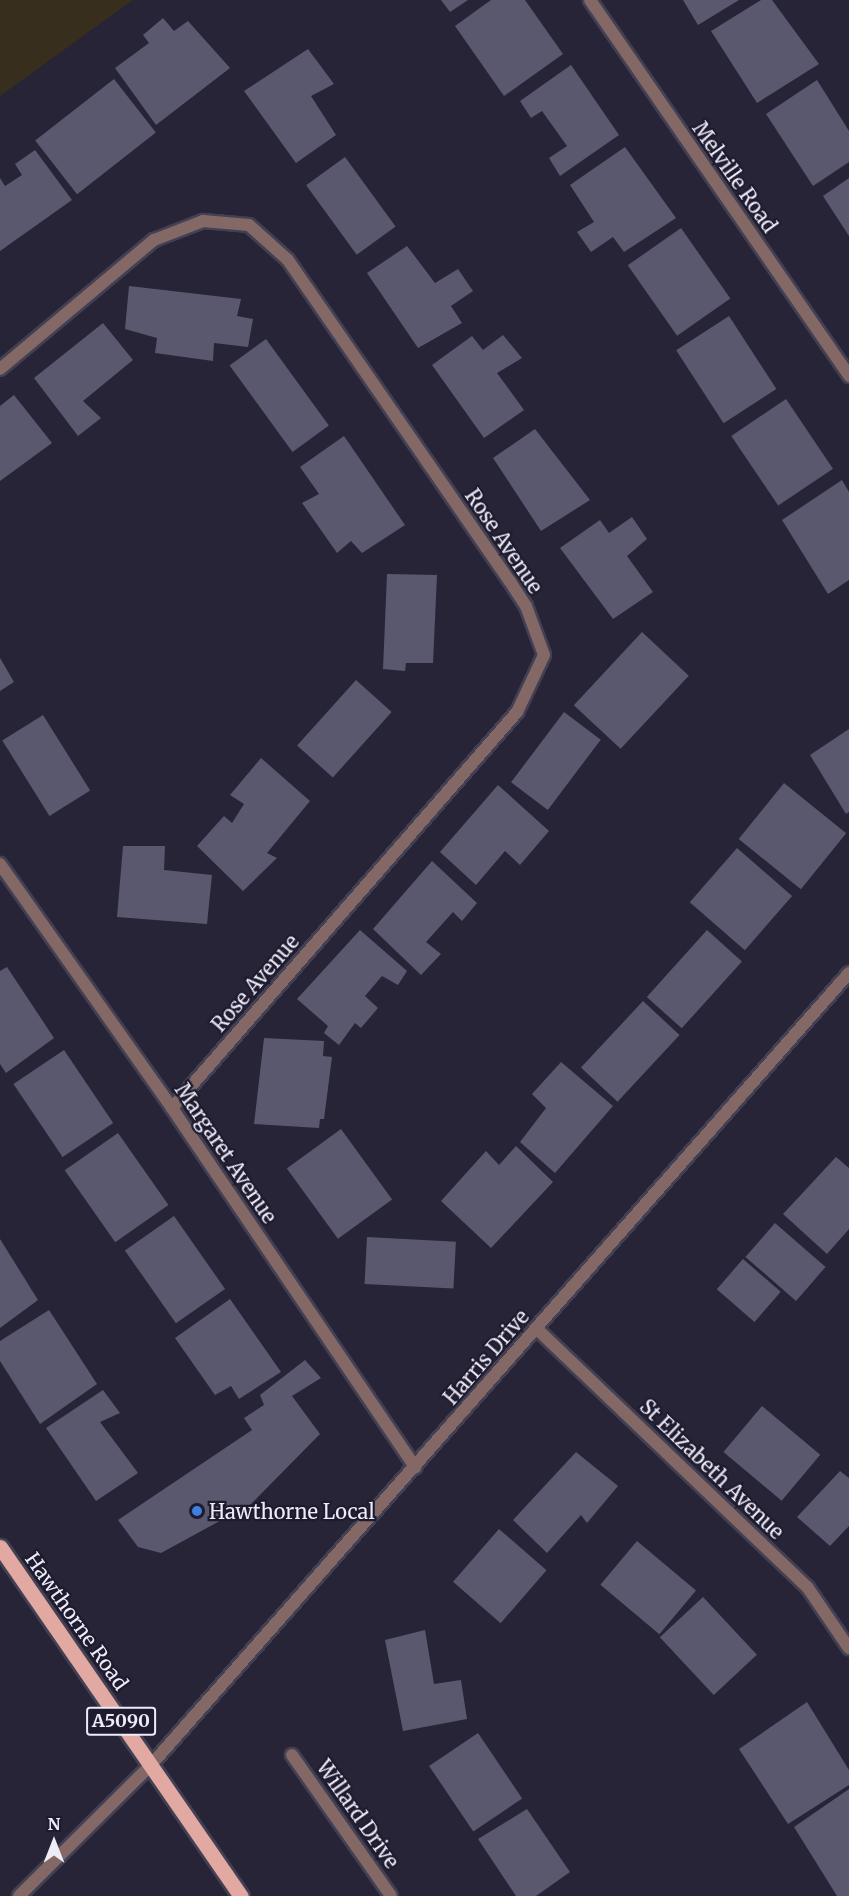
<!DOCTYPE html>
<html>
<head>
<meta charset="utf-8">
<style>
	body { margin:0 }
	#map { position:relative; width:849px; height:1896px; overflow:hidden; background:#272438; font-family:Merriweather,serif }
	div>[style] { position:absolute }
	[style*='--x'] { left:calc(var(--x)*1px); top:calc(var(--y)*1px); width:calc(var(--w)*1px); rotate:calc(var(--a)*1deg) }
	.industrial>* { inset:0; background:#372e1d }
	.building>* { inset:0; background:#5a586e; transform-origin:0 0 }
	.roads { filter:drop-shadow(2px 0 #434053) drop-shadow(-2px 0 #434053) drop-shadow(0 2px #434053) drop-shadow(0 -2px #434053) }
	.minor>* { height:12px; margin:-6px; padding:0 6px; transform-origin:6px; border-radius:6px; background:#846866 }
	.primary>* { height:15px; margin:-7.5px; padding:0 7.5px; transform-origin:7.5px; border-radius:7.5px; background:#e2a9a3 }
	.dots>* { width:16px; height:16px; translate:-50% -50%; box-sizing:border-box; border:3px solid #1e1b2e; border-radius:50% }
	span { translate:-50% -50%; white-space:nowrap; text-align:center; line-height:1.15; -webkit-text-stroke:4.5px #1e1b2e; paint-order:stroke }
	.shield-label span { padding:2px 4px; background:#1e1b2e; border:2px solid; border-radius:4px; -webkit-text-stroke-width:0 }
	.shield-label { font-size:18px; color:#edecf9; font-weight:700 }
	.street-label { font-size:20px; color:#edecf9 }
	.poi-label { font-size:20px; color:#edecf9 }
	.left { translate:0 -50%; text-align:left }
	.north { position:absolute; left:24px; top:1812px; width:60px; height:60px; -webkit-text-stroke:4px #1e1b2e; paint-order:stroke; rotate:0deg; font-size:16px; font-weight:700; line-height:24px; text-align:center; color:#edecf9 }
	.north::after { content:''; display:block; margin:auto; width:21px; height:27px; background:#edecf9; clip-path:polygon(50% 0,100% 100%,50% 72%,0 100%) }
</style>
</head>
<body>
<div id="map">
	<div class="industrial">
		<i style="clip-path:polygon(0 0,133px 0,0 96px)"></i>
	</div>
	<div class="building">
		<i style="clip-path:polygon(441px 0,468px 0,450px 12px)"></i>
		<i style="clip-path:polygon(491px 0,525px 0,563px 54px,504px 96px,455px 26px)"></i>
		<i style="clip-path:polygon(683px 0,739px 0,698px 25px)"></i>
		<i style="clip-path:polygon(761px 0,772px 0,819px 64px,757px 103px,711px 31px)"></i>
		<i style="clip-path:polygon(163px 18px,174px 31px,188px 21px,230px 68px,156px 125px,115px 68px,149px 43px,143px 35px)"></i>
		<i style="clip-path:polygon(308px 49px,334px 84px,311px 96px,336px 135px,296px 163px,244px 91px)"></i>
		<i style="clip-path:polygon(571px 65px,619px 135px,560px 176px,549px 158px,567px 146px,542px 111px,531px 118px,520px 101px)"></i>
		<i style="left:114px;top:79px;width:68px;height:100px;rotate:52deg"></i>
		<i style="clip-path:polygon(817px 80px,849px 131px,849px 162px,813px 186px,766px 114px)"></i>
		<i style="clip-path:polygon(625px 147px,676px 218px,624px 252px,613px 237px,591px 252px,577px 232px,594px 222px,570px 185px)"></i>
		<i style="clip-path:polygon(35px 150px,72px 200px,0 251px,0 178px,5px 186px,22px 175px,15px 164px)"></i>
		<i style="left:345px;top:157px;width:86px;height:48px;rotate:54deg"></i>
		<i style="clip-path:polygon(849px 178px,849px 236px,823px 196px)"></i>
		<i style="left:681px;top:228px;width:86px;height:65px;rotate:55deg"></i>
		<i style="clip-path:polygon(407px 246px,435px 283px,458px 269px,473px 291px,451px 306px,462px 323px,418px 348px,367px 273px)"></i>
		<i style="clip-path:polygon(129px 286px,241px 299px,237px 316px,253px 319px,248px 347px,214px 343px,213px 361px,155px 353px,157px 338px,125px 329px)"></i>
		<i style="left:729px;top:316px;width:87px;height:63px;rotate:57deg"></i>
		<i style="clip-path:polygon(103px 323px,133px 360px,83px 401px,101px 418px,78px 436px,34px 378px)"></i>
		<i style="clip-path:polygon(503px 335px,522px 358px,497px 373px,524px 410px,484px 438px,432px 365px,472px 336px,483px 350px)"></i>
		<i style="left:266px;top:339px;width:107px;height:45px;rotate:54deg"></i>
		<i style="clip-path:polygon(14px 395px,52px 443px,0 481px,0 406px)"></i>
		<i style="left:786px;top:399px;width:84px;height:66px;rotate:56deg"></i>
		<i style="clip-path:polygon(535px 429px,590px 500px,541px 531px,493px 458px)"></i>
		<i style="clip-path:polygon(344px 436px,405px 525px,362px 553px,351px 541px,337px 553px,302px 503px,319px 494px,300px 467px)"></i>
		<i style="clip-path:polygon(842px 480px,849px 492px,849px 580px,828px 594px,782px 520px)"></i>
		<i style="clip-path:polygon(632px 517px,647px 539px,627px 556px,653px 592px,613px 619px,560px 548px,600px 520px,609px 533px)"></i>
		<i style="clip-path:polygon(387px 574px,437px 575px,433px 663px,406px 663px,405px 671px,383px 669px)"></i>
		<i style="left:642px;top:632px;width:64px;height:100px;rotate:43deg"></i>
		<i style="clip-path:polygon(0 658px,14px 682px,0 691px)"></i>
		<i style="left:356px;top:680px;width:48px;height:88px;rotate:42deg"></i>
		<i style="left:564px;top:712px;width:46px;height:88px;rotate:37deg"></i>
		<i style="left:43px;top:715px;width:89px;height:48px;rotate:58deg"></i>
		<i style="clip-path:polygon(849px 729px,849px 812px,846px 814px,810px 755px)"></i>
		<i style="clip-path:polygon(261px 758px,310px 801px,267px 853px,277px 858px,243px 891px,197px 846px,224px 816px,232px 823px,244px 804px,230px 795px)"></i>
		<i style="left:784px;top:783px;width:80px;height:72px;rotate:39deg"></i>
		<i style="clip-path:polygon(498px 785px,549px 831px,520px 865px,505px 851px,476px 885px,440px 852px)"></i>
		<i style="clip-path:polygon(123px 846px,165px 846px,164px 870px,212px 875px,207px 924px,117px 917px)"></i>
		<i style="left:737px;top:848px;width:73px;height:72px;rotate:41deg"></i>
		<i style="clip-path:polygon(432px 861px,477px 903px,462px 921px,453px 912px,426px 942px,441px 954px,421px 975px,373px 929px)"></i>
		<i style="clip-path:polygon(360px 930px,407px 971px,398px 985px,382px 976px,365px 996px,378px 1008px,361px 1028px,355px 1023px,339px 1045px,324px 1033px,328px 1026px,297px 999px)"></i>
		<i style="left:707px;top:930px;width:47px;height:90px;rotate:42deg"></i>
		<i style="clip-path:polygon(7px 967px,54px 1038px,6px 1073px,0 1064px,0 971px)"></i>
		<i style="left:643px;top:1001px;width:50px;height:91px;rotate:43deg"></i>
		<i style="clip-path:polygon(264px 1038px,324px 1041px,323px 1056px,332px 1057px,324px 1119px,320px 1119px,319px 1128px,254px 1124px)"></i>
		<i style="left:64px;top:1050px;width:88px;height:61px;rotate:56deg"></i>
		<i style="clip-path:polygon(561px 1062px,613px 1106px,555px 1173px,520px 1142px,546px 1108px,532px 1094px)"></i>
		<i style="left:341px;top:1129px;width:87px;height:67px;rotate:54deg"></i>
		<i style="left:118px;top:1133px;width:88px;height:65px;rotate:55deg"></i>
		<i style="clip-path:polygon(516px 1146px,553px 1182px,491px 1248px,441px 1201px,486px 1151px,499px 1165px)"></i>
		<i style="clip-path:polygon(836px 1157px,849px 1168px,849px 1229px,827px 1254px,783px 1214px)"></i>
		<i style="left:174px;top:1216px;width:89px;height:60px;rotate:55deg"></i>
		<i style="left:775px;top:1223px;width:67px;height:45px;rotate:41deg"></i>
		<i style="left:367px;top:1237px;width:89px;height:47px;rotate:3deg"></i>
		<i style="clip-path:polygon(0 1239px,38px 1300px,0 1328px)"></i>
		<i style="left:743px;top:1259px;width:50px;height:40px;rotate:41deg"></i>
		<i style="clip-path:polygon(230px 1299px,281px 1372px,239px 1399px,231px 1386px,215px 1395px,175px 1338px)"></i>
		<i style="clip-path:polygon(49px 1310px,97px 1384px,40px 1424px,0 1361px,0 1341px)"></i>
		<i style="clip-path:polygon(305px 1360px,321px 1378px,292px 1396px,320px 1434px,251px 1504px,161px 1553px,138px 1547px,118px 1520px,252px 1430px,244px 1418px,264px 1405px,260px 1395px)"></i>
		<i style="clip-path:polygon(103px 1390px,120px 1413px,100px 1422px,138px 1473px,96px 1501px,46px 1428px)"></i>
		<i style="left:762px;top:1406px;width:76px;height:60px;rotate:40deg"></i>
		<i style="clip-path:polygon(576px 1452px,618px 1486px,587px 1523px,581px 1515px,547px 1553px,513px 1520px)"></i>
		<i style="clip-path:polygon(840px 1471px,849px 1478px,849px 1526px,830px 1546px,797px 1517px)"></i>
		<i style="left:499px;top:1529px;width:63px;height:70px;rotate:41deg"></i>
		<i style="left:637px;top:1541px;width:77px;height:57px;rotate:40deg"></i>
		<i style="left:703px;top:1597px;width:79px;height:59px;rotate:47deg"></i>
		<i style="clip-path:polygon(425px 1630px,434px 1684px,461px 1680px,467px 1719px,403px 1731px,385px 1640px)"></i>
		<i style="clip-path:polygon(807px 1702px,849px 1770px,849px 1785px,788px 1824px,739px 1749px)"></i>
		<i style="left:478px;top:1733px;width:79px;height:59px;rotate:56deg"></i>
		<i style="clip-path:polygon(849px 1789px,849px 1896px,837px 1896px,794px 1827px)"></i>
		<i style="clip-path:polygon(527px 1809px,570px 1872px,536px 1896px,516px 1896px,478px 1839px)"></i>
	</div>
	<div class="roads">
		<div class="minor">
			<i style="--x:590;--y:0;--w:457;--a:55.4"></i>
			<i style="--x:0;--y:369;--w:201;--a:-40"></i>
			<i style="--x:154;--y:240;--w:53;--a:-21.2"></i>
			<i style="--x:203;--y:221;--w:46;--a:5"></i>
			<i style="--x:249;--y:225;--w:52;--a:41.9"></i>
			<i style="--x:288;--y:260;--w:389;--a:55.4"></i>
			<i style="--x:509;--y:580;--w:31;--a:57"></i>
			<i style="--x:526;--y:606;--w:52;--a:69.8"></i>
			<i style="--x:544;--y:655;--w:63;--a:115.3"></i>
			<i style="--x:517;--y:712;--w:525;--a:131.06"></i>
			<i style="--x:0;--y:864;--w:299;--a:54.8"></i>
			<i style="--x:172;--y:1108;--w:434;--a:55.9"></i>
			<i style="--x:536;--y:1328;--w:376;--a:43.7"></i>
			<i style="--x:808;--y:1588;--w:73;--a:55.7"></i>
			<i style="--x:292;--y:1755;--w:172;--a:54.9"></i>
			<i style="--x:19;--y:1896;--w:186;--a:-44.8"></i>
			<i style="--x:151;--y:1765;--w:1056;--a:-48.61"></i>
		</div>
		<div class="primary">
			<i style="--x:0;--y:1547;--w:424;--a:55.4"></i>
		</div>
	</div>
	<div class="dots">
		<i style="left:197px;top:1511px;background:#3f7fe0"></i>
	</div>
	<div class="shield-label">
		<span style="left:121px;top:1721px">A5090</span>
	</div>
	<div class="street-label">
		<span style="left:735px;top:177px;rotate:55deg">Melville Road</span>
		<span style="left:504px;top:541px;rotate:56deg">Rose Avenue</span>
		<span style="left:255px;top:983px;rotate:-49deg">Rose Avenue</span>
		<span style="left:226px;top:1153px;rotate:56deg">Margaret Avenue</span>
		<span style="left:486px;top:1357px;rotate:-49deg">Harris Drive</span>
		<span style="left:712px;top:1469px;rotate:44deg">St Elizabeth Avenue</span>
		<span style="left:77px;top:1621px;rotate:55deg">Hawthorne Road</span>
		<span style="left:358px;top:1814px;rotate:55deg">Willard Drive</span>
	</div>
	<div class="poi-label">
		<span class="left" style="left:209px;top:1511px">Hawthorne Local</span>
	</div>
	<div class="north">N</div>
</div>
</body>
</html>
